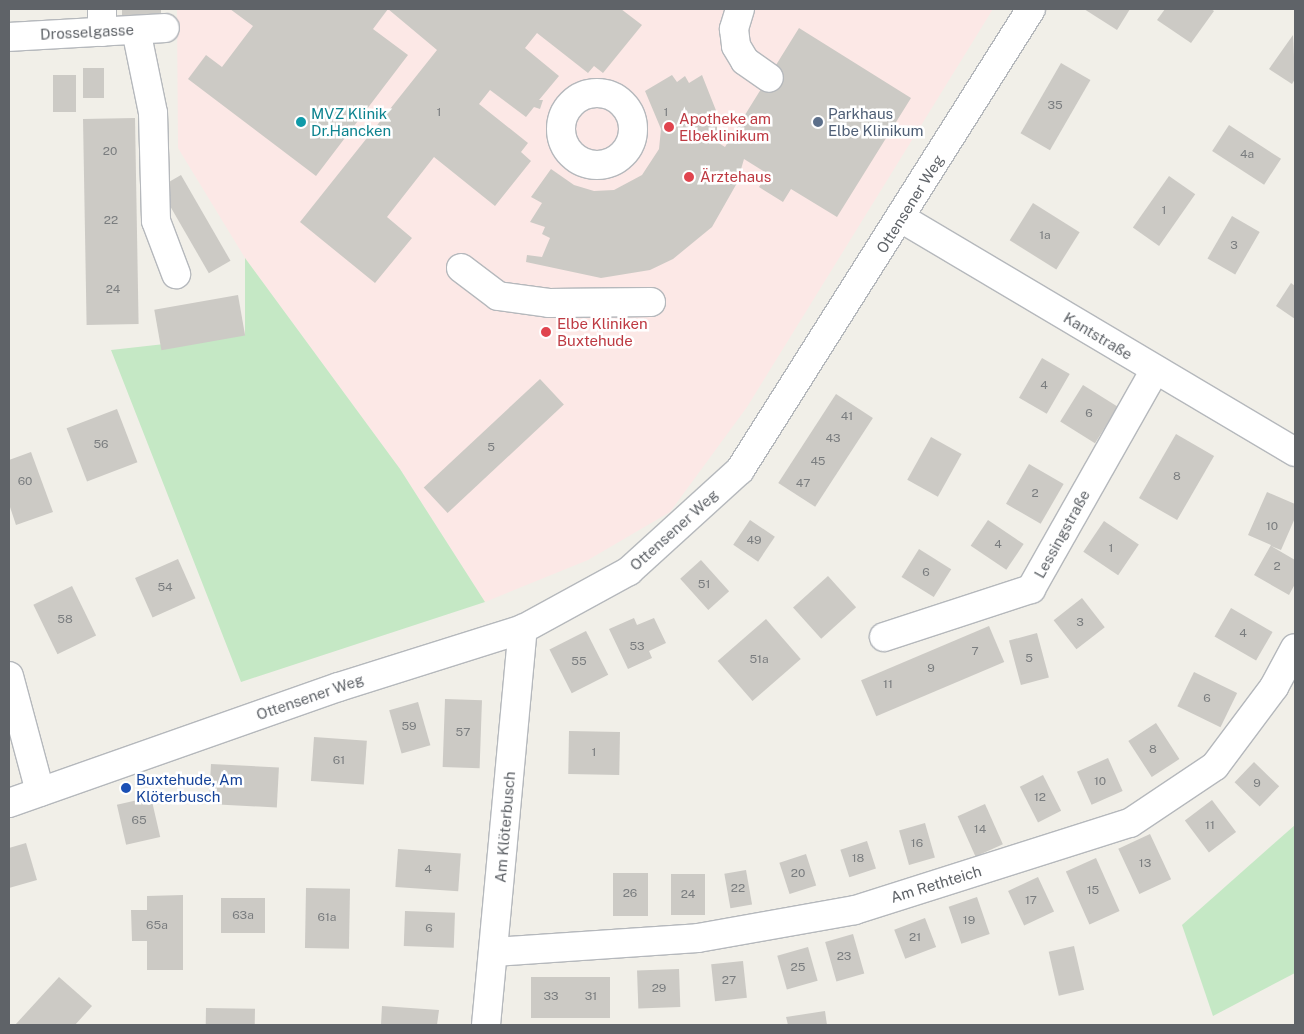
<!DOCTYPE html>
<html>
<head>
<meta charset="utf-8">
<style>
	body { margin:0 }
	#map { position:relative; width:1304px; height:1034px; overflow:hidden; background:#f1efe8; font-family:"Public Sans",sans-serif }
	div>[style] { position:absolute }
	[style*='--x'] { left:calc(var(--x)*1px); top:calc(var(--y)*1px); width:calc(var(--w)*1px); rotate:calc(var(--a)*1deg) }
	.medical>* { inset:0; background:#fce8e6 }
	.green>* { inset:0; background:#c5e8c5 }
	.building>* { inset:0; background:#cccac5; transform-origin:0 0 }
	.roads { filter:drop-shadow(1px 0 #b5b8bc) drop-shadow(-1px 0 #b5b8bc) drop-shadow(0 1px #b5b8bc) drop-shadow(0 -1px #b5b8bc) }
	.minor>* { height:28px; margin:-14px; padding:0 14px; transform-origin:14px; border-radius:14px; background:#fff }
	.minor>.ring { margin:-14px; padding:0; box-sizing:content-box; background:none; border:28px solid #fff; border-radius:50% }
	.dots>* { width:14px; height:14px; translate:-50% -50%; box-sizing:border-box; border:2px solid #fff; border-radius:50% }
	span { translate:-50% -50%; white-space:nowrap; text-align:center; line-height:1.15; -webkit-text-stroke:5px #fff; paint-order:stroke }
	.number-label { font-size:12px; color:#7a7d7f }
	.number-label span { -webkit-text-stroke-width:0 }
	.street-label { font-size:15px; color:#5f6368 }
	.culture-label { font-size:15px; color:#0d838f }
	.left { translate:0 -50%; text-align:left }
	.service-label { font-size:15px; color:#4e5e75 }
	.health-label { font-size:15px; color:#be3a42 }
	.transit-label { font-size:15px; color:#164399 }
	.frame { position:absolute; inset:0; border:10px solid #5f6368; pointer-events:none }
</style>
</head>
<body>
<div id="map">
	<div class="medical">
		<i style="clip-path:polygon(177px 9px,993px 9px,747px 407px,670px 512px,588px 560px,485px 602px,400px 469px,245px 258px,178px 148px)"></i>
	</div>
	<div class="green">
		<i style="clip-path:polygon(245px 258px,400px 469px,485px 602px,241px 682px,111px 350px,245px 335px)"></i>
		<i style="clip-path:polygon(1295px 825px,1295px 973px,1213px 1016px,1182px 925px)"></i>
	</div>
	<div class="building">
		<i style="left:122px;top:9px;width:39px;height:7px"></i>
		<i style="clip-path:polygon(230px 9px,621px 9px,642px 25px,603px 73px,594px 66px,588px 73px,537px 33px,525px 48px,559px 76px,539px 100px,543px 100px,540px 109px,534px 107px,526px 117px,490px 90px,479px 104px,528px 143px,521px 152px,531px 161px,495px 206px,434px 157px,387px 217px,412px 238px,375px 283px,300px 222px,437px 50px,388px 9px,373px 29px,408px 55px,316px 176px,188px 79px,206px 55px,222px 67px,253px 26px)"></i>
		<i style="clip-path:polygon(1084px 9px,1130px 9px,1117px 30px)"></i>
		<i style="clip-path:polygon(1165px 9px,1211px 9px,1214px 11px,1191px 43px,1157px 20px)"></i>
		<i style="clip-path:polygon(799px 28px,911px 98px,837px 217px,791px 189px,783px 202px,759px 187px,768px 174px,744px 159px,737px 183px,712px 227px,673px 259px,650px 270px,601px 278px,526px 262px,527px 255px,542px 257px,550px 238px,542px 234px,545px 227px,530px 222px,542px 203px,531px 197px,551px 169px,574px 185px,594px 191px,614px 190px,642px 175px,659px 149px,661px 129px,645px 91px,672px 75px,677px 82px,685px 76px,689px 83px,702px 75px,717px 113px,717px 142px,725px 147px)"></i>
		<i style="clip-path:polygon(1293px 35px,1295px 79px,1292px 84px,1269px 69px)"></i>
		<i style="left:1061px;top:63px;width:34px;height:81px;rotate:30deg"></i>
		<i style="left:104px;top:68px;width:30px;height:21px;rotate:90deg"></i>
		<i style="left:53px;top:75px;width:23px;height:37px"></i>
		<i style="left:135px;top:118px;width:206px;height:52px;rotate:89deg"></i>
		<i style="left:1229px;top:125px;width:62px;height:31px;rotate:33deg"></i>
		<i style="left:181px;top:175px;width:99px;height:25px;rotate:60deg"></i>
		<i style="left:1169px;top:176px;width:32px;height:63px;rotate:35deg"></i>
		<i style="left:1033px;top:203px;width:55px;height:44px;rotate:32deg"></i>
		<i style="left:1232px;top:216px;width:32px;height:49px;rotate:30deg"></i>
		<i style="clip-path:polygon(1291px 283px,1295px 286px,1295px 319px,1276px 306px)"></i>
		<i style="left:238px;top:295px;width:41px;height:85px;rotate:80deg"></i>
		<i style="left:1042px;top:358px;width:32px;height:46px;rotate:30deg"></i>
		<i style="left:540px;top:379px;width:35px;height:159px;rotate:47deg"></i>
		<i style="left:1083px;top:385px;width:41px;height:43px;rotate:32deg"></i>
		<i style="left:836px;top:394px;width:44px;height:106px;rotate:33deg"></i>
		<i style="left:117px;top:409px;width:57px;height:54px;rotate:69deg"></i>
		<i style="left:1176px;top:434px;width:44px;height:74px;rotate:30deg"></i>
		<i style="left:931px;top:437px;width:35px;height:49px;rotate:29deg"></i>
		<i style="clip-path:polygon(31px 452px,53px 512px,16px 525px,9px 504px,9px 460px)"></i>
		<i style="left:1029px;top:464px;width:40px;height:46px;rotate:30deg"></i>
		<i style="clip-path:polygon(1267px 492px,1295px 504px,1295px 518px,1281px 550px,1271px 546px,1295px 560px,1295px 584px,1289px 595px,1254px 575px,1271px 545px,1248px 535px)"></i>
		<i style="left:750px;top:520px;width:30px;height:30px;rotate:34deg"></i>
		<i style="left:988px;top:520px;width:43px;height:31px;rotate:34deg"></i>
		<i style="left:1104px;top:521px;width:42px;height:37px;rotate:34deg"></i>
		<i style="left:919px;top:549px;width:38px;height:33px;rotate:32deg"></i>
		<i style="left:178px;top:559px;width:43px;height:47px;rotate:66deg"></i>
		<i style="left:701px;top:560px;width:42px;height:28px;rotate:48deg"></i>
		<i style="left:828px;top:576px;width:42px;height:47px;rotate:48deg"></i>
		<i style="left:72px;top:586px;width:55px;height:43px;rotate:64deg"></i>
		<i style="left:1082px;top:598px;width:37px;height:36px;rotate:52deg"></i>
		<i style="left:1231px;top:608px;width:48px;height:33px;rotate:30deg"></i>
		<i style="clip-path:polygon(634px 618px,637px 625px,654px 618px,666px 643px,649px 651px,652px 658px,628px 669px,609px 629px)"></i>
		<i style="left:766px;top:619px;width:53px;height:64px;rotate:49deg"></i>
		<i style="left:989px;top:626px;width:39px;height:139px;rotate:67deg"></i>
		<i style="left:586px;top:631px;width:49px;height:41px;rotate:63deg"></i>
		<i style="left:1037px;top:633px;width:46px;height:29px;rotate:75deg"></i>
		<i style="left:1194px;top:672px;width:48px;height:38px;rotate:26deg"></i>
		<i style="left:445px;top:699px;width:37px;height:68px;rotate:2deg"></i>
		<i style="left:418px;top:702px;width:45px;height:30px;rotate:74deg"></i>
		<i style="left:1156px;top:723px;width:43px;height:33px;rotate:57deg"></i>
		<i style="left:569px;top:731px;width:51px;height:43px;rotate:1deg"></i>
		<i style="left:314px;top:737px;width:53px;height:44px;rotate:4deg"></i>
		<i style="left:1108px;top:758px;width:36px;height:34px;rotate:66deg"></i>
		<i style="left:1254px;top:762px;width:35px;height:28px;rotate:44deg"></i>
		<i style="left:211px;top:764px;width:68px;height:40px;rotate:3deg"></i>
		<i style="left:1043px;top:775px;width:40px;height:26px;rotate:63deg"></i>
		<i style="left:151px;top:797px;width:41px;height:35px;rotate:77deg"></i>
		<i style="left:1212px;top:800px;width:40px;height:34px;rotate:53deg"></i>
		<i style="left:985px;top:804px;width:44px;height:30px;rotate:66deg"></i>
		<i style="left:925px;top:823px;width:36px;height:27px;rotate:74deg"></i>
		<i style="left:1150px;top:834px;width:50px;height:35px;rotate:65deg"></i>
		<i style="left:867px;top:841px;width:29px;height:28px;rotate:72deg"></i>
		<i style="clip-path:polygon(26px 843px,37px 880px,9px 888px,9px 848px)"></i>
		<i style="left:398px;top:849px;width:63px;height:38px;rotate:4deg"></i>
		<i style="left:806px;top:854px;width:33px;height:28px;rotate:72deg"></i>
		<i style="left:1096px;top:858px;width:58px;height:33px;rotate:66deg"></i>
		<i style="left:746px;top:870px;width:35px;height:22px;rotate:80deg"></i>
		<i style="left:613px;top:873px;width:35px;height:43px"></i>
		<i style="left:671px;top:874px;width:34px;height:41px"></i>
		<i style="left:1038px;top:877px;width:38px;height:33px;rotate:65deg"></i>
		<i style="left:306px;top:888px;width:44px;height:60px;rotate:1deg"></i>
		<i style="clip-path:polygon(183px 895px,183px 970px,147px 970px,147px 941px,132px 941px,131px 910px,147px 910px,147px 896px)"></i>
		<i style="left:977px;top:897px;width:39px;height:30px;rotate:71deg"></i>
		<i style="left:221px;top:898px;width:44px;height:35px"></i>
		<i style="left:405px;top:911px;width:50px;height:35px;rotate:2deg"></i>
		<i style="left:925px;top:918px;width:31px;height:33px;rotate:69deg"></i>
		<i style="left:853px;top:934px;width:41px;height:29px;rotate:74deg"></i>
		<i style="left:1074px;top:946px;width:45px;height:26px;rotate:77deg"></i>
		<i style="left:808px;top:947px;width:35px;height:32px;rotate:74deg"></i>
		<i style="left:743px;top:961px;width:37px;height:32px;rotate:84deg"></i>
		<i style="left:679px;top:969px;width:38px;height:42px;rotate:88deg"></i>
		<i style="clip-path:polygon(59px 977px,92px 1006px,75px 1025px,15px 1025px)"></i>
		<i style="left:531px;top:977px;width:79px;height:41px"></i>
		<i style="clip-path:polygon(382px 1006px,439px 1010px,437px 1025px,381px 1025px)"></i>
		<i style="left:206px;top:1008px;width:49px;height:17px;rotate:1deg"></i>
		<i style="clip-path:polygon(825px 1011px,827px 1025px,788px 1025px,786px 1017px)"></i>
	</div>
	<div class="roads">
		<div class="minor">
			<i style="--x:740;--y:9;--w:21;--a:107"></i>
			<i style="--x:734;--y:29;--w:17;--a:83"></i>
			<i style="--x:736;--y:46;--w:17;--a:59"></i>
			<i style="--x:745;--y:61;--w:29;--a:35"></i>
			<i style="--x:136;--y:30;--w:85;--a:78.4"></i>
			<i style="--x:153;--y:113;--w:108;--a:88.4"></i>
			<i style="--x:156;--y:221;--w:57;--a:69.3"></i>
			<i style="--x:102;--y:32;--w:23;--a:-90"></i>
			<i style="--x:9;--y:37;--w:156;--a:-3.3"></i>
			<i class="ring" style="left:561px;top:93px;width:44px;height:44px"></i>
			<i style="--x:901;--y:218;--w:458;--a:30.7"></i>
			<i style="--x:461;--y:268;--w:46;--a:37.1"></i>
			<i style="--x:498;--y:296;--w:51;--a:7.8"></i>
			<i style="--x:549;--y:303;--w:102;--a:-0.6"></i>
			<i style="--x:884;--y:637;--w:155;--a:-18.1"></i>
			<i style="--x:1031;--y:589;--w:252;--a:-60.5"></i>
			<i style="--x:9;--y:676;--w:120;--a:75"></i>
			<i style="--x:9;--y:803;--w:350;--a:-19.4"></i>
			<i style="--x:339;--y:687;--w:193;--a:-17.5"></i>
			<i style="--x:523;--y:629;--w:121;--a:-28.7"></i>
			<i style="--x:629;--y:571;--w:150;--a:-42.3"></i>
			<i style="--x:740;--y:470;--w:545;--a:-57.74"></i>
			<i style="--x:494;--y:952;--w:204;--a:-3.9"></i>
			<i style="--x:698;--y:938;--w:159;--a:-10.1"></i>
			<i style="--x:855;--y:910;--w:288;--a:-17.6"></i>
			<i style="--x:1130;--y:823;--w:102;--a:-33.8"></i>
			<i style="--x:1215;--y:766;--w:99;--a:-53.2"></i>
			<i style="--x:1274;--y:687;--w:44;--a:-61.7"></i>
			<i style="--x:486;--y:1025;--w:398;--a:-84.7"></i>
		</div>
	</div>
	<div class="dots">
		<i style="left:301px;top:122px;background:#0f9aa8"></i>
		<i style="left:818px;top:122px;background:#5c6f8a"></i>
		<i style="left:669px;top:127px;background:#e0444e"></i>
		<i style="left:689px;top:177px;background:#e0444e"></i>
		<i style="left:546px;top:332px;background:#e0444e"></i>
		<i style="left:126px;top:788px;background:#1a4fb4"></i>
	</div>
	<div class="number-label">
		<span style="left:1055px;top:106px">35</span>
		<span style="left:439px;top:113px">1</span>
		<span style="left:666px;top:113px">1</span>
		<span style="left:110px;top:152px">20</span>
		<span style="left:1247px;top:155px">4a</span>
		<span style="left:1164px;top:211px">1</span>
		<span style="left:111px;top:221px">22</span>
		<span style="left:1045px;top:236px">1a</span>
		<span style="left:1234px;top:246px">3</span>
		<span style="left:113px;top:290px">24</span>
		<span style="left:1044px;top:386px">4</span>
		<span style="left:1089px;top:414px">6</span>
		<span style="left:847px;top:417px">41</span>
		<span style="left:833px;top:439px">43</span>
		<span style="left:101px;top:445px">56</span>
		<span style="left:491px;top:448px">5</span>
		<span style="left:818px;top:462px">45</span>
		<span style="left:1177px;top:477px">8</span>
		<span style="left:25px;top:482px">60</span>
		<span style="left:803px;top:484px">47</span>
		<span style="left:1035px;top:494px">2</span>
		<span style="left:1272px;top:527px">10</span>
		<span style="left:754px;top:541px">49</span>
		<span style="left:998px;top:545px">4</span>
		<span style="left:1111px;top:549px">1</span>
		<span style="left:1277px;top:567px">2</span>
		<span style="left:926px;top:573px">6</span>
		<span style="left:704px;top:585px">51</span>
		<span style="left:165px;top:588px">54</span>
		<span style="left:65px;top:620px">58</span>
		<span style="left:1080px;top:623px">3</span>
		<span style="left:1243px;top:634px">4</span>
		<span style="left:637px;top:647px">53</span>
		<span style="left:975px;top:652px">7</span>
		<span style="left:1029px;top:659px">5</span>
		<span style="left:759px;top:660px">51a</span>
		<span style="left:579px;top:662px">55</span>
		<span style="left:931px;top:669px">9</span>
		<span style="left:888px;top:685px">11</span>
		<span style="left:1207px;top:699px">6</span>
		<span style="left:409px;top:727px">59</span>
		<span style="left:463px;top:733px">57</span>
		<span style="left:1153px;top:750px">8</span>
		<span style="left:594px;top:753px">1</span>
		<span style="left:339px;top:761px">61</span>
		<span style="left:1100px;top:782px">10</span>
		<span style="left:1257px;top:784px">9</span>
		<span style="left:1040px;top:798px">12</span>
		<span style="left:139px;top:821px">65</span>
		<span style="left:1210px;top:826px">11</span>
		<span style="left:980px;top:830px">14</span>
		<span style="left:917px;top:844px">16</span>
		<span style="left:858px;top:859px">18</span>
		<span style="left:1145px;top:864px">13</span>
		<span style="left:428px;top:870px">4</span>
		<span style="left:798px;top:874px">20</span>
		<span style="left:738px;top:889px">22</span>
		<span style="left:1093px;top:891px">15</span>
		<span style="left:630px;top:894px">26</span>
		<span style="left:688px;top:895px">24</span>
		<span style="left:1031px;top:901px">17</span>
		<span style="left:243px;top:916px">63a</span>
		<span style="left:327px;top:918px">61a</span>
		<span style="left:969px;top:921px">19</span>
		<span style="left:157px;top:926px">65a</span>
		<span style="left:429px;top:929px">6</span>
		<span style="left:915px;top:938px">21</span>
		<span style="left:844px;top:957px">23</span>
		<span style="left:798px;top:968px">25</span>
		<span style="left:729px;top:981px">27</span>
		<span style="left:659px;top:989px">29</span>
		<span style="left:551px;top:997px">33</span>
		<span style="left:591px;top:997px">31</span>
	</div>
	<div class="street-label">
		<span style="left:87px;top:32px;rotate:-3deg">Drosselgasse</span>
		<span style="left:910px;top:204px;rotate:-58deg">Ottensener Weg</span>
		<span style="left:1098px;top:336px;rotate:31deg">Kantstraße</span>
		<span style="left:674px;top:530px;rotate:-42deg">Ottensener Weg</span>
		<span style="left:1062px;top:534px;rotate:-61deg">Lessingstraße</span>
		<span style="left:310px;top:697px;rotate:-19deg">Ottensener Weg</span>
		<span style="left:505px;top:827px;rotate:-85deg">Am Klöterbusch</span>
		<span style="left:936px;top:884px;rotate:-17deg">Am Rethteich</span>
	</div>
	<div class="culture-label">
		<span class="left" style="left:311px;top:122px">MVZ Klinik<br>Dr.Hancken</span>
	</div>
	<div class="service-label">
		<span class="left" style="left:828px;top:122px">Parkhaus<br>Elbe Klinikum</span>
	</div>
	<div class="health-label">
		<span class="left" style="left:679px;top:127px">Apotheke am<br>Elbeklinikum</span>
		<span class="left" style="left:700px;top:177px">Ärztehaus</span>
		<span class="left" style="left:557px;top:332px">Elbe Kliniken<br>Buxtehude</span>
	</div>
	<div class="transit-label">
		<span class="left" style="left:136px;top:788px">Buxtehude, Am<br>Klöterbusch</span>
	</div>
	<div class="frame"></div>
</div>
</body>
</html>
